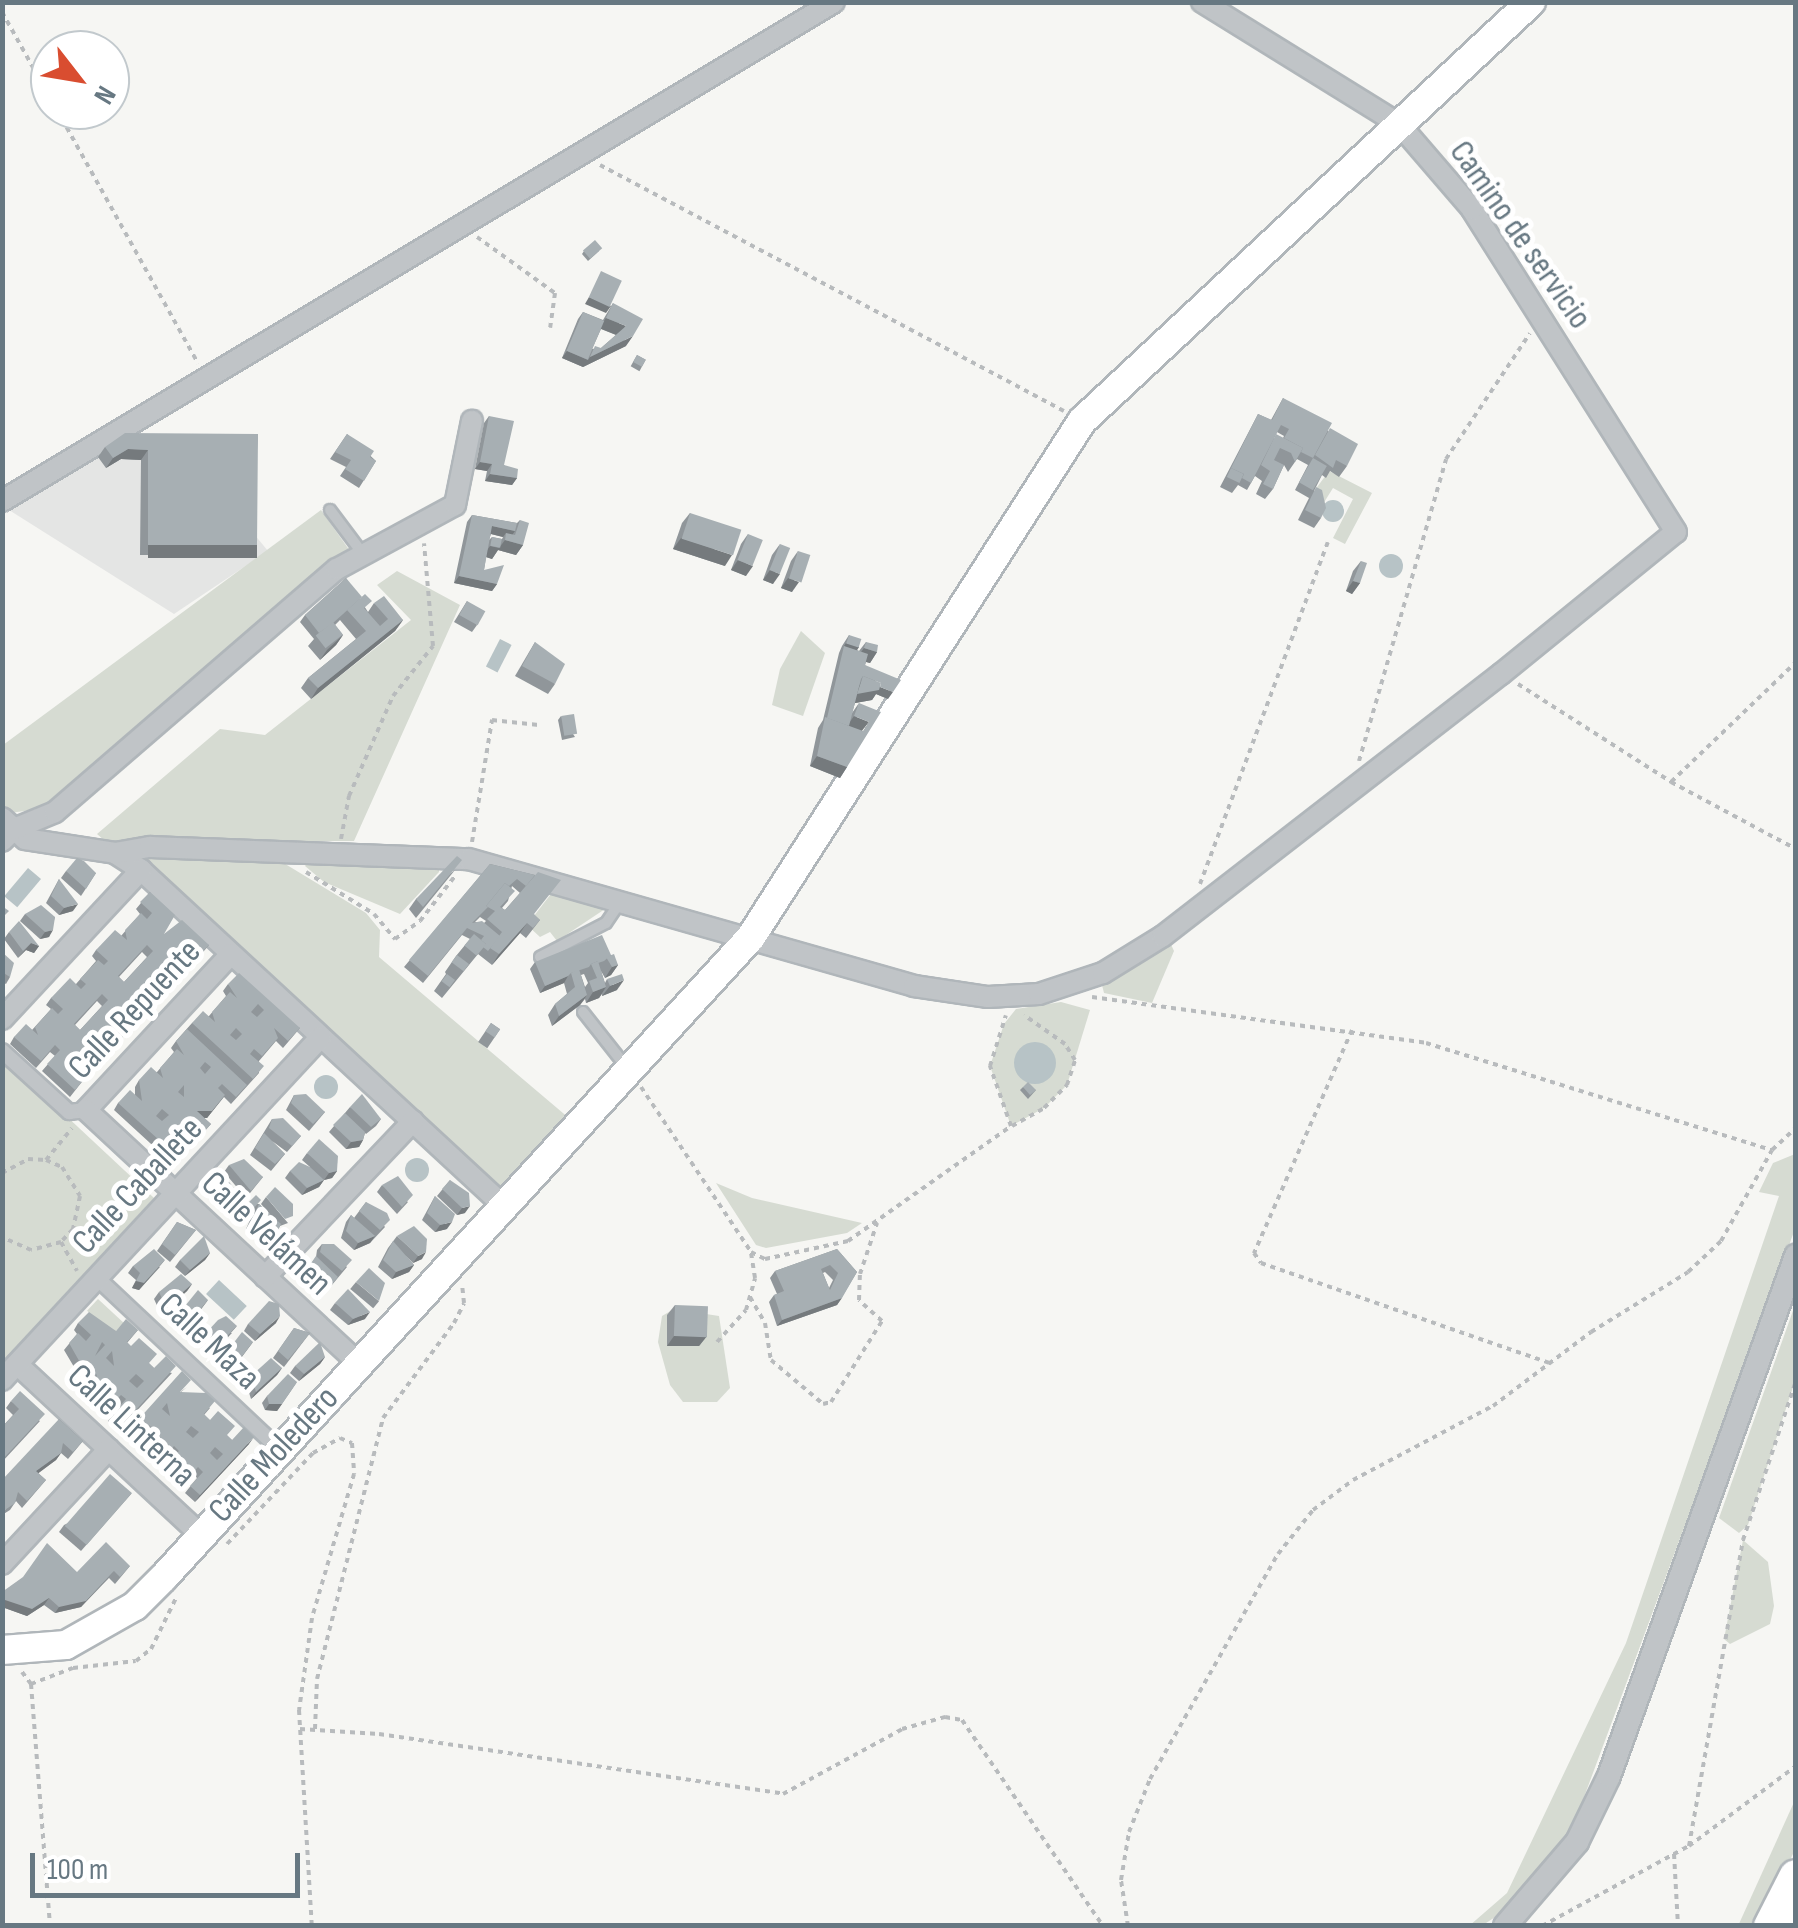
<!DOCTYPE html>
<html>
<head>
<meta charset="utf-8">
<style>
	body { margin:0 }
	#map { position:relative; width:1798px; height:1928px; overflow:hidden; background:#f6f6f3; font-family:"Sofia Sans Condensed",sans-serif }
	div>[style] { position:absolute }
	[style*='--x'] { left:calc(var(--x)*1px); top:calc(var(--y)*1px); width:calc(var(--w)*1px); rotate:calc(var(--a)*1deg) }
	.built>* { inset:0; background:#e4e5e4 }
	.green>* { inset:0; background:#d6dbd2; transform-origin:0 0 }
	.water>* { inset:0; background:#b7c3c6; transform-origin:0 0 }
	.round { border-radius:50% }
	.path>* { height:4px; margin-top:-2px; transform-origin:0; background:repeating-linear-gradient(90deg,#b8bbbd 0 5px,transparent 0 10px) }
	.roads { filter:drop-shadow(2px 0 #b0b6ba) drop-shadow(-2px 0 #b0b6ba) drop-shadow(0 2px #b0b6ba) drop-shadow(0 -2px #b0b6ba) }
	.service>* { height:10px; margin:-5px; padding:0 5px; transform-origin:5px; border-radius:5px; background:#c0c4c7 }
	.pedestrian>* { height:14px; margin:-7px; padding:0 7px; transform-origin:7px; border-radius:7px; background:#c0c4c7 }
	.minor>* { height:20px; margin:-10px; padding:0 10px; transform-origin:10px; border-radius:10px; background:#c0c4c7 }
	.tertiary>* { height:22px; margin:-11px; padding:0 11px; transform-origin:11px; border-radius:11px; background:#c0c4c7 }
	.secondary>* { height:28px; margin:-14px; padding:0 14px; transform-origin:14px; border-radius:14px; background:#fff }
	.motorway>* { height:35px; margin:-17.5px; padding:0 17.5px; transform-origin:17.5px; border-radius:17.5px; background:#fff }
	.wall>* { inset:0; background:#90969a; transform-origin:0 0 }
	.shaded-wall>* { inset:0; background:#757a7d; transform-origin:0 0 }
	.building>* { inset:0; background:#a7afb3; transform-origin:0 0 }
	span { translate:-50% -50%; white-space:nowrap; text-align:center; line-height:1.15; -webkit-text-stroke:10px #fff; paint-order:stroke }
	.street-label { font-size:35px; color:#677882 }
	.frame { position:absolute; inset:0; border:5px solid #677882; pointer-events:none }
	.north { position:absolute; left:30px; top:30px; width:100px; height:100px; box-sizing:border-box; background:#fff; border:2px solid #c2c9cd; border-radius:50%; rotate:121deg; font-size:28px; font-weight:700; line-height:40px; text-align:center; color:#677882 }
	.north::after { content:''; display:block; margin:auto; width:35px; height:45px; background:#d94d30; clip-path:polygon(50% 0,100% 100%,50% 72%,0 100%) }
	.scale { position:absolute; left:30px; top:1853px; width:270px; height:45px; box-sizing:border-box; border:5px solid #677882; border-top:0; padding-left:12px; font-size:30px; line-height:35px; white-space:nowrap; color:#677882; -webkit-text-stroke:8px #fff; paint-order:stroke }
</style>
</head>
<body>
<div id="map">
	<div class="built">
		<i style="clip-path:polygon(118px 444px,250px 529px,268px 551px,174px 614px,9px 510px)"></i>
	</div>
	<div class="green">
		<i style="clip-path:polygon(1329px 471px,1372px 493px,1345px 544px,1333px 538px,1353px 499px,1333px 488px,1323px 504px,1309px 498px)"></i>
		<i style="clip-path:polygon(321px 510px,350px 551px,39px 809px,10px 813px,3px 806px,3px 745px)"></i>
		<i style="clip-path:polygon(397px 571px,460px 605px,354px 841px,105px 841px,97px 834px,220px 729px,265px 735px,411px 620px,377px 585px)"></i>
		<i style="clip-path:polygon(801px 631px,825px 653px,803px 716px,772px 705px,780px 669px)"></i>
		<i style="clip-path:polygon(152px 855px,277px 859px,366px 913px,380px 930px,379px 957px,570px 1119px,513px 1188px,500px 1186px,146px 862px)"></i>
		<i style="clip-path:polygon(311px 858px,439px 864px,439px 872px,400px 914px,324px 882px,305px 866px)"></i>
		<i style="clip-path:polygon(554px 890px,600px 905px,605px 909px,557px 941px,550px 932px,540px 937px,527px 925px)"></i>
		<i style="clip-path:polygon(1169px 940px,1174px 951px,1152px 1003px,1104px 993px,1102px 985px)"></i>
		<i style="clip-path:polygon(1061px 1002px,1090px 1010px,1067px 1085px,1044px 1108px,1011px 1126px,990px 1066px,1004px 1024px,1016px 1009px)"></i>
		<i style="clip-path:polygon(2px 1056px,154px 1198px,3px 1362px,2px 1362px)"></i>
		<i style="clip-path:polygon(1795px 1154px,1795px 1229px,1574px 1824px,1518px 1902px,1483px 1925px,1469px 1926px,1507px 1893px,1626px 1643px,1779px 1196px,1759px 1192px,1773px 1163px)"></i>
		<i style="clip-path:polygon(716px 1183px,752px 1198px,862px 1223px,847px 1233px,766px 1248px,756px 1245px)"></i>
		<i style="left:98px;top:1299px;width:35px;height:16px;rotate:43deg"></i>
		<i style="clip-path:polygon(1795px 1305px,1795px 1381px,1748px 1525px,1739px 1533px,1719px 1518px)"></i>
		<i style="clip-path:polygon(674px 1309px,719px 1316px,730px 1388px,717px 1402px,683px 1402px,670px 1385px,658px 1342px,662px 1316px)"></i>
		<i style="clip-path:polygon(1743px 1540px,1768px 1562px,1774px 1606px,1770px 1624px,1730px 1644px,1724px 1639px)"></i>
		<i style="clip-path:polygon(1795px 1800px,1795px 1850px,1757px 1925px,1738px 1926px)"></i>
	</div>
	<div class="water">
		<i class="round" style="left:1322px;top:500px;width:22px;height:22px"></i>
		<i class="round" style="left:1379px;top:554px;width:24px;height:24px"></i>
		<i style="left:500px;top:639px;width:13px;height:31px;rotate:27deg"></i>
		<i style="left:28px;top:868px;width:17px;height:37px;rotate:40deg"></i>
		<i class="round" style="left:1014px;top:1042px;width:42px;height:42px"></i>
		<i class="round" style="left:314px;top:1075px;width:24px;height:24px"></i>
		<i class="round" style="left:405px;top:1158px;width:24px;height:24px"></i>
		<i style="left:219px;top:1280px;width:38px;height:19px;rotate:43deg"></i>
	</div>
	<div class="path">
		<i style="--x:2;--y:12;--w:98;--a:60.8"></i>
		<i style="--x:57;--y:110;--w:290;--a:60.9"></i>
		<i style="--x:600;--y:165;--w:525;--a:27.93"></i>
		<i style="--x:477;--y:237;--w:96;--a:35.7"></i>
		<i style="--x:555;--y:293;--w:35;--a:98"></i>
		<i style="--x:1518;--y:684;--w:182;--a:32.6"></i>
		<i style="--x:1671;--y:782;--w:142;--a:28.2"></i>
		<i style="--x:1359;--y:761;--w:314;--a:-73.9"></i>
		<i style="--x:1446;--y:459;--w:151;--a:-56.3"></i>
		<i style="--x:1671;--y:782;--w:173;--a:-43.8"></i>
		<i style="--x:341;--y:839;--w:44;--a:-79.5"></i>
		<i style="--x:349;--y:796;--w:109;--a:-66.3"></i>
		<i style="--x:393;--y:696;--w:64;--a:-51.3"></i>
		<i style="--x:433;--y:646;--w:103;--a:-95"></i>
		<i style="--x:472;--y:842;--w:124;--a:-80.7"></i>
		<i style="--x:492;--y:720;--w:47;--a:6.1"></i>
		<i style="--x:306;--y:872;--w:80;--a:31.7"></i>
		<i style="--x:374;--y:914;--w:33;--a:50"></i>
		<i style="--x:395;--y:939;--w:31;--a:-36"></i>
		<i style="--x:420;--y:921;--w:57;--a:-52.1"></i>
		<i style="--x:1200;--y:884;--w:365;--a:-69.5"></i>
		<i style="--x:1092;--y:997;--w:337;--a:7.8"></i>
		<i style="--x:1426;--y:1043;--w:362;--a:17.2"></i>
		<i style="--x:1352;--y:1030;--w:244;--a:113.7"></i>
		<i style="--x:1254;--y:1253;--w:12;--a:55"></i>
		<i style="--x:1261;--y:1263;--w:305;--a:19.1"></i>
		<i style="--x:641;--y:1087;--w:198;--a:56.3"></i>
		<i style="--x:751;--y:1252;--w:16;--a:27"></i>
		<i style="--x:765;--y:1259;--w:85;--a:-12.2"></i>
		<i style="--x:848;--y:1241;--w:199;--a:-35.2"></i>
		<i style="--x:1011;--y:1126;--w:64;--a:-109.3"></i>
		<i style="--x:990;--y:1066;--w:53;--a:-72.6"></i>
		<i style="--x:1012;--y:1126;--w:37;--a:-29"></i>
		<i style="--x:1044;--y:1108;--w:33;--a:-45"></i>
		<i style="--x:1067;--y:1085;--w:26;--a:-72"></i>
		<i style="--x:1075;--y:1060;--w:19;--a:-122"></i>
		<i style="--x:1065;--y:1044;--w:50;--a:-144.7"></i>
		<i style="--x:46;--y:1160;--w:41;--a:-50.9"></i>
		<i style="--x:2;--y:1173;--w:30;--a:-28"></i>
		<i style="--x:28;--y:1159;--w:18;--a:3"></i>
		<i style="--x:46;--y:1160;--w:17;--a:24"></i>
		<i style="--x:62;--y:1167;--w:34;--a:58"></i>
		<i style="--x:80;--y:1196;--w:34;--a:102"></i>
		<i style="--x:73;--y:1229;--w:18;--a:133"></i>
		<i style="--x:61;--y:1242;--w:31;--a:165"></i>
		<i style="--x:31;--y:1250;--w:32;--a:-156"></i>
		<i style="--x:61;--y:1242;--w:33;--a:61"></i>
		<i style="--x:750;--y:1297;--w:30;--a:60"></i>
		<i style="--x:765;--y:1323;--w:37;--a:81"></i>
		<i style="--x:771;--y:1360;--w:68;--a:40.2"></i>
		<i style="--x:823;--y:1404;--w:8;--a:-14"></i>
		<i style="--x:831;--y:1402;--w:96;--a:-57.8"></i>
		<i style="--x:882;--y:1321;--w:31;--a:-138"></i>
		<i style="--x:859;--y:1300;--w:26;--a:-88"></i>
		<i style="--x:860;--y:1274;--w:54;--a:-71.6"></i>
		<i style="--x:717;--y:1342;--w:43;--a:-47.8"></i>
		<i style="--x:746;--y:1310;--w:33;--a:-74"></i>
		<i style="--x:755;--y:1278;--w:26;--a:-99"></i>
		<i style="--x:227;--y:1544;--w:125;--a:-46.6"></i>
		<i style="--x:313;--y:1453;--w:31;--a:-29"></i>
		<i style="--x:340;--y:1438;--w:13;--a:23"></i>
		<i style="--x:352;--y:1443;--w:31;--a:86"></i>
		<i style="--x:354;--y:1474;--w:150;--a:106.3"></i>
		<i style="--x:312;--y:1618;--w:93;--a:98"></i>
		<i style="--x:299;--y:1710;--w:216;--a:86.6"></i>
		<i style="--x:22;--y:1672;--w:15;--a:53"></i>
		<i style="--x:31;--y:1684;--w:243;--a:85.5"></i>
		<i style="--x:31;--y:1684;--w:45;--a:-20.9"></i>
		<i style="--x:73;--y:1668;--w:63;--a:-6.3"></i>
		<i style="--x:136;--y:1661;--w:19;--a:-39"></i>
		<i style="--x:151;--y:1649;--w:57;--a:-63.9"></i>
		<i style="--x:300;--y:1729;--w:79;--a:3.6"></i>
		<i style="--x:379;--y:1734;--w:408;--a:8.4"></i>
		<i style="--x:783;--y:1794;--w:136;--a:-28.6"></i>
		<i style="--x:902;--y:1729;--w:45;--a:-15.6"></i>
		<i style="--x:945;--y:1717;--w:17;--a:10"></i>
		<i style="--x:962;--y:1720;--w:250;--a:55.6"></i>
		<i style="--x:315;--y:1729;--w:50;--a:-87.7"></i>
		<i style="--x:317;--y:1679;--w:269;--a:-75.8"></i>
		<i style="--x:383;--y:1418;--w:119;--a:-53.2"></i>
		<i style="--x:454;--y:1323;--w:22;--a:-63"></i>
		<i style="--x:464;--y:1303;--w:19;--a:-96"></i>
		<i style="--x:1689;--y:1846;--w:311;--a:-80"></i>
		<i style="--x:1743;--y:1540;--w:168;--a:-71.6"></i>
		<i style="--x:1674;--y:1854;--w:72;--a:86.8"></i>
		<i style="--x:1128;--y:1926;--w:47;--a:-98.7"></i>
		<i style="--x:1121;--y:1880;--w:49;--a:-80.5"></i>
		<i style="--x:1129;--y:1832;--w:57;--a:-68.4"></i>
		<i style="--x:1150;--y:1779;--w:259;--a:-60.4"></i>
		<i style="--x:1278;--y:1554;--w:56;--a:-51.5"></i>
		<i style="--x:1313;--y:1510;--w:50;--a:-36.9"></i>
		<i style="--x:1353;--y:1480;--w:158;--a:-27.9"></i>
		<i style="--x:1493;--y:1406;--w:123;--a:-37.1"></i>
		<i style="--x:1591;--y:1332;--w:114;--a:-31.7"></i>
		<i style="--x:1688;--y:1272;--w:45;--a:-43.2"></i>
		<i style="--x:1721;--y:1241;--w:104;--a:-60.7"></i>
		<i style="--x:1772;--y:1150;--w:33;--a:-43"></i>
		<i style="--x:1542;--y:1926;--w:167;--a:-28.6"></i>
		<i style="--x:1689;--y:1846;--w:134;--a:-36.8"></i>
	</div>
	<div class="roads">
		<div class="service">
			<i style="--x:330;--y:510;--w:55;--a:53.1"></i>
			<i style="--x:540;--y:957;--w:74;--a:-27.3"></i>
			<i style="--x:606;--y:923;--w:25;--a:-56"></i>
			<i style="--x:583;--y:1012;--w:73;--a:51.7"></i>
		</div>
		<div class="pedestrian">
			<i style="--x:2;--y:1051;--w:91;--a:42.3"></i>
			<i style="--x:69;--y:1112;--w:17;--a:-7"></i>
			<i style="--x:97;--y:1278;--w:250;--a:43.2"></i>
		</div>
		<div class="minor">
			<i style="--x:2;--y:501;--w:970;--a:-30.95"></i>
			<i style="--x:2;--y:818;--w:31;--a:42"></i>
			<i style="--x:25;--y:839;--w:91;--a:8.8"></i>
			<i style="--x:115;--y:853;--w:31;--a:33"></i>
			<i style="--x:141;--y:870;--w:497;--a:42.8"></i>
			<i style="--x:2;--y:841;--w:17;--a:-45"></i>
			<i style="--x:14;--y:829;--w:44;--a:-22.5"></i>
			<i style="--x:55;--y:812;--w:372;--a:-40.8"></i>
			<i style="--x:337;--y:569;--w:134;--a:-28.5"></i>
			<i style="--x:455;--y:505;--w:86;--a:-78.6"></i>
			<i style="--x:115;--y:853;--w:36;--a:-10"></i>
			<i style="--x:150;--y:847;--w:319;--a:2.2"></i>
			<i style="--x:469;--y:859;--w:463;--a:15.9"></i>
			<i style="--x:914;--y:986;--w:75;--a:8.5"></i>
			<i style="--x:988;--y:997;--w:51;--a:-3.4"></i>
			<i style="--x:1039;--y:994;--w:67;--a:-18.2"></i>
			<i style="--x:1103;--y:973;--w:70;--a:-31.7"></i>
			<i style="--x:1163;--y:936;--w:428;--a:-37.8"></i>
			<i style="--x:1501;--y:674;--w:225;--a:-39.1"></i>
			<i style="--x:1676;--y:532;--w:382;--a:-122.3"></i>
			<i style="--x:1472;--y:209;--w:112;--a:-130.7"></i>
			<i style="--x:1399;--y:124;--w:232;--a:-148.2"></i>
			<i style="--x:231;--y:954;--w:213;--a:132.9"></i>
			<i style="--x:86;--y:1110;--w:373;--a:42.9"></i>
			<i style="--x:2;--y:1019;--w:204;--a:-47"></i>
			<i style="--x:265;--y:1277;--w:215;--a:-46.5"></i>
			<i style="--x:17;--y:1364;--w:251;--a:42.9"></i>
			<i style="--x:2;--y:1380;--w:468;--a:-47.1"></i>
			<i style="--x:2;--y:1564;--w:157;--a:-47.1"></i>
		</div>
		<div class="tertiary">
			<i style="--x:1505;--y:1926;--w:111;--a:-49.4"></i>
			<i style="--x:1577;--y:1842;--w:73;--a:-64.1"></i>
			<i style="--x:1609;--y:1776;--w:553;--a:-70.22"></i>
		</div>
		<div class="secondary">
			<i style="--x:2;--y:1650;--w:64;--a:-4.5"></i>
			<i style="--x:66;--y:1645;--w:79;--a:-29.5"></i>
			<i style="--x:135;--y:1606;--w:41;--a:-45"></i>
			<i style="--x:164;--y:1577;--w:868;--a:-47.47"></i>
			<i style="--x:751;--y:937;--w:613;--a:-57.32"></i>
			<i style="--x:1082;--y:421;--w:614;--a:-43.02"></i>
		</div>
		<div class="motorway">
			<i style="--x:1771;--y:1926;--w:55;--a:-63"></i>
		</div>
	</div>
	<div class="wall">
		<i style="clip-path:polygon(584px 251px,599px 251px,588px 261px,582px 254px)"></i>
		<i style="clip-path:polygon(evenodd,613px 303px,626px 346px,583px 367px,562px 358px,578px 319px,583px 312px,603px 320px,613px 303px,601px 329px,616px 335px,601px 348px,592px 349px,601px 329px)"></i>
		<i style="left:637px;top:355px;width:10px;height:13px;rotate:29deg"></i>
		<i style="clip-path:polygon(evenodd,1283px 398px,1328px 431px,1347px 466px,1339px 477px,1330px 471px,1326px 478px,1322px 475px,1314px 491px,1321px 518px,1314px 528px,1298px 520px,1309px 498px,1295px 490px,1308px 465px,1297px 459px,1288px 472px,1284px 465px,1273px 489px,1265px 499px,1256px 494px,1262px 481px,1255px 476px,1247px 490px,1238px 485px,1232px 493px,1220px 487px,1258px 414px,1271px 420px,1283px 398px,1277px 432px,1284px 436px,1283px 438px,1274px 438px,1277px 432px)"></i>
		<i style="clip-path:polygon(489px 416px,504px 465px,517px 478px,512px 485px,485px 481px,487px 471px,475px 469px,484px 423px)"></i>
		<i style="clip-path:polygon(258px 434px,250px 555px,140px 555px,141px 460px,121px 459px,106px 468px,98px 457px,105px 447px)"></i>
		<i style="clip-path:polygon(347px 434px,376px 461px,359px 488px,340px 476px,346px 467px,330px 459px)"></i>
		<i style="clip-path:polygon(690px 513px,725px 566px,673px 549px,682px 523px)"></i>
		<i style="clip-path:polygon(evenodd,472px 515px,517px 523px,520px 520px,523px 545px,516px 555px,498px 550px,492px 559px,486px 557px,484px 570px,497px 584px,492px 591px,454px 583px,467px 522px,472px 515px,491px 534px,503px 537px,502px 539px,492px 537px,489px 540px,491px 534px)"></i>
		<i style="clip-path:polygon(748px 534px,746px 576px,731px 570px,741px 544px)"></i>
		<i style="clip-path:polygon(780px 544px,773px 584px,763px 580px,772px 555px)"></i>
		<i style="clip-path:polygon(798px 551px,792px 592px,781px 588px,791px 561px)"></i>
		<i style="clip-path:polygon(1361px 561px,1360px 583px,1352px 594px,1346px 591px,1353px 571px)"></i>
		<i style="clip-path:polygon(346px 578px,368px 612px,374px 603px,403px 620px,395px 631px,311px 699px,301px 688px,308px 678px,356px 639px,340px 620px,335px 625px,343px 635px,336px 645px,320px 660px,308px 646px,314px 639px,300px 622px,305px 615px)"></i>
		<i style="clip-path:polygon(467px 601px,477px 625px,472px 632px,454px 622px)"></i>
		<i style="clip-path:polygon(849px 635px,859px 647px,857px 650px,859px 651px,866px 642px,877px 652px,870px 663px,866px 662px,865px 665px,888px 699px,876px 694px,872px 700px,855px 703px,852px 713px,859px 703px,847px 767px,840px 778px,810px 766px,818px 728px,823px 720px,839px 653px,842px 646px)"></i>
		<i style="clip-path:polygon(535px 642px,555px 684px,548px 694px,515px 676px)"></i>
		<i style="clip-path:polygon(561px 716px,575px 737px,562px 740px,558px 720px)"></i>
		<i style="clip-path:polygon(evenodd,490px 864px,535px 875px,534px 915px,540px 920px,526px 938px,520px 933px,492px 965px,478px 954px,442px 998px,434px 991px,446px 974px,445px 972px,456px 956px,470px 939px,462px 935px,423px 983px,404px 967px,490px 864px,512px 886px,520px 893px,505px 910px,502px 908px,508px 901px,512px 886px,490px 864px,480px 917px,486px 921px,484px 923px,475px 922px,480px 917px)"></i>
		<i style="clip-path:polygon(455px 870px,416px 918px,409px 909px,416px 899px)"></i>
		<i style="clip-path:polygon(66px 871px,96px 873px,81px 896px,61px 878px)"></i>
		<i style="clip-path:polygon(59px 879px,73px 911px,59px 915px,46px 903px)"></i>
		<i style="clip-path:polygon(evenodd,150px 892px,164px 934px,209px 945px,193px 964px,185px 958px,167px 979px,172px 984px,149px 1012px,142px 1005px,122px 1027px,123px 1039px,104px 1059px,98px 1053px,80px 1074px,85px 1078px,70px 1097px,42px 1071px,55px 1056px,50px 1052px,36px 1068px,10px 1044px,14px 1037px,32px 1030px,51px 1009px,46px 1005px,51px 998px,76px 984px,96px 961px,92px 956px,96px 950px,121px 936px,140px 914px,136px 909px,150px 892px,142px 952px,147px 957px,124px 982px,119px 977px,142px 952px,150px 892px,97px 1001px,102px 1006px,80px 1030px,75px 1025px,97px 1001px)"></i>
		<i style="clip-path:polygon(25px 914px,55px 917px,49px 937px,40px 939px,20px 921px)"></i>
		<i style="clip-path:polygon(9px 932px,39px 946px,34px 953px,26px 950px,18px 958px,4px 939px)"></i>
		<i style="clip-path:polygon(2px 952px,10px 977px,6px 984px,2px 982px)"></i>
		<i style="clip-path:polygon(evenodd,611px 955px,618px 965px,611px 975px,605px 978px,601px 971px,605px 983px,607px 979px,617px 990px,602px 996px,602px 994px,599px 998px,586px 1003px,585px 999px,580px 1005px,552px 1026px,548px 1015px,555px 1004px,567px 994px,564px 983px,540px 993px,530px 969px,535px 962px,611px 955px,584px 974px,588px 983px,585px 987px,581px 975px,584px 974px)"></i>
		<i style="clip-path:polygon(228px 984px,300px 1028px,283px 1048px,276px 1041px,259px 1061px,259px 1073px,231px 1104px,224px 1097px,207px 1118px,204px 1118px,211px 1124px,195px 1142px,189px 1137px,181px 1139px,190px 1146px,174px 1165px,114px 1110px,118px 1103px,135px 1096px,135px 1087px,139px 1080px,157px 1072px,174px 1052px,171px 1048px,176px 1041px,192px 1023px,209px 1016px,226px 996px,223px 991px)"></i>
		<i style="left:491px;top:1023px;width:11px;height:23px;rotate:34deg"></i>
		<i style="clip-path:polygon(1023px 1087px,1036px 1090px,1028px 1099px,1020px 1090px)"></i>
		<i style="clip-path:polygon(294px 1095px,325px 1112px,309px 1131px,286px 1110px)"></i>
		<i style="clip-path:polygon(350px 1107px,381px 1119px,376px 1126px,366px 1134px,365px 1133px,363px 1140px,359px 1147px,346px 1149px,329px 1132px)"></i>
		<i style="clip-path:polygon(272px 1119px,301px 1136px,287px 1152px,272px 1141px,285px 1154px,271px 1171px,250px 1155px)"></i>
		<i style="clip-path:polygon(307px 1153px,337px 1171px,332px 1178px,324px 1180px,319px 1187px,302px 1195px,285px 1178px,290px 1171px,310px 1167px,302px 1160px)"></i>
		<i style="clip-path:polygon(229px 1165px,263px 1177px,246px 1198px,224px 1172px)"></i>
		<i style="clip-path:polygon(450px 1180px,465px 1213px,457px 1215px,437px 1196px)"></i>
		<i style="clip-path:polygon(215px 1184px,243px 1199px,229px 1215px,210px 1190px)"></i>
		<i style="clip-path:polygon(382px 1185px,408px 1202px,397px 1214px,377px 1192px)"></i>
		<i style="clip-path:polygon(435px 1196px,447px 1229px,435px 1232px,422px 1220px)"></i>
		<i style="clip-path:polygon(266px 1197px,288px 1223px,280px 1226px,273px 1239px,260px 1242px,246px 1229px,254px 1211px,245px 1220px,240px 1214px,247px 1204px,259px 1204px,270px 1214px,261px 1204px)"></i>
		<i style="clip-path:polygon(366px 1202px,385px 1227px,370px 1243px,354px 1250px,341px 1238px,346px 1222px,351px 1215px,354px 1218px)"></i>
		<i style="clip-path:polygon(177px 1222px,196px 1230px,170px 1262px,157px 1251px)"></i>
		<i style="clip-path:polygon(397px 1236px,422px 1259px,413px 1263px,405px 1255px,414px 1265px,409px 1272px,392px 1279px,378px 1267px,388px 1248px)"></i>
		<i style="clip-path:polygon(322px 1244px,347px 1267px,321px 1298px,298px 1282px,316px 1257px,317px 1250px)"></i>
		<i style="clip-path:polygon(evenodd,837px 1249px,857px 1272px,837px 1305px,777px 1326px,769px 1302px,774px 1295px,777px 1294px,770px 1278px,775px 1271px,837px 1249px,825px 1272px,833px 1280px,829px 1288px,823px 1273px,825px 1272px)"></i>
		<i style="clip-path:polygon(210px 1253px,205px 1260px,185px 1276px,175px 1267px,180px 1260px)"></i>
		<i style="clip-path:polygon(133px 1266px,160px 1267px,139px 1290px,132px 1288px,136px 1280px,128px 1273px)"></i>
		<i style="left:356px;top:1282px;width:30px;height:9px;rotate:40deg"></i>
		<i style="clip-path:polygon(192px 1284px,187px 1291px,161px 1314px,154px 1299px,159px 1292px)"></i>
		<i style="clip-path:polygon(335px 1303px,365px 1319px,348px 1325px,330px 1310px)"></i>
		<i style="clip-path:polygon(675px 1305px,707px 1336px,699px 1346px,667px 1346px,667px 1315px)"></i>
		<i style="clip-path:polygon(78px 1323px,116px 1331px,138px 1330px,127px 1343px,154px 1368px,172px 1373px,118px 1431px,108px 1421px,120px 1406px,116px 1402px,108px 1410px,89px 1392px,92px 1381px,79px 1395px,68px 1384px,77px 1372px,64px 1350px,77px 1334px,74px 1330px)"></i>
		<i style="clip-path:polygon(276px 1323px,255px 1341px,244px 1331px,248px 1324px)"></i>
		<i style="clip-path:polygon(294px 1328px,310px 1333px,284px 1367px,273px 1358px)"></i>
		<i style="clip-path:polygon(232px 1333px,210px 1356px,203px 1354px,200px 1341px,205px 1334px)"></i>
		<i style="clip-path:polygon(325px 1357px,320px 1364px,299px 1381px,290px 1373px,295px 1366px)"></i>
		<i style="clip-path:polygon(282px 1368px,277px 1375px,251px 1399px,246px 1383px,251px 1376px)"></i>
		<i style="clip-path:polygon(297px 1382px,277px 1411px,265px 1410px,262px 1403px,267px 1396px)"></i>
		<i style="clip-path:polygon(187px 1387px,181px 1392px,210px 1408px,204px 1415px,232px 1440px,249px 1444px,195px 1502px,185px 1493px,197px 1478px,193px 1474px,185px 1483px,166px 1466px,173px 1457px,169px 1453px,157px 1467px,143px 1444px,149px 1436px,145px 1432px,133px 1445px,124px 1437px,129px 1430px)"></i>
		<i style="clip-path:polygon(11px 1401px,40px 1421px,2px 1462px,2px 1427px,13px 1415px,6px 1408px)"></i>
		<i style="clip-path:polygon(59px 1419px,83px 1441px,68px 1459px,61px 1453px,56px 1460px,38px 1473px,46px 1480px,22px 1508px,16px 1501px,10px 1510px,2px 1515px)"></i>
		<i style="clip-path:polygon(132px 1493px,81px 1551px,59px 1532px,64px 1525px)"></i>
		<i style="clip-path:polygon(130px 1566px,115px 1584px,109px 1578px,81px 1607px,55px 1613px,44px 1605px,27px 1616px,2px 1607px,2px 1592px)"></i>
	</div>
	<div class="shaded-wall">
		<i style="clip-path:polygon(589px 297px,611px 306px,606px 313px,585px 304px)"></i>
		<i style="clip-path:polygon(606px 318px,626px 326px,619px 336px,599px 328px)"></i>
		<i style="clip-path:polygon(633px 336px,626px 346px,583px 367px,562px 358px,567px 351px,588px 360px,590px 357px)"></i>
		<i style="clip-path:polygon(128px 449px,148px 450px,141px 460px,121px 459px,106px 468px,113px 458px)"></i>
		<i style="clip-path:polygon(480px 462px,492px 464px,487px 471px,475px 469px)"></i>
		<i style="clip-path:polygon(490px 474px,517px 478px,512px 485px,485px 481px)"></i>
		<i style="clip-path:polygon(492px 526px,515px 531px,510px 538px,506px 533px,503px 537px,487px 533px)"></i>
		<i style="clip-path:polygon(681px 538px,732px 555px,725px 566px,673px 549px)"></i>
		<i style="clip-path:polygon(505px 540px,523px 545px,516px 555px,498px 550px,492px 559px,483px 556px,490px 546px,499px 548px)"></i>
		<i style="left:148px;top:545px;width:109px;height:13px"></i>
		<i style="clip-path:polygon(738px 560px,753px 566px,746px 576px,731px 570px)"></i>
		<i style="clip-path:polygon(770px 570px,780px 574px,773px 584px,763px 580px)"></i>
		<i style="clip-path:polygon(459px 576px,497px 584px,492px 591px,454px 583px)"></i>
		<i style="clip-path:polygon(788px 578px,799px 582px,792px 592px,781px 588px)"></i>
		<i style="clip-path:polygon(1353px 581px,1360px 583px,1352px 594px,1346px 591px)"></i>
		<i style="clip-path:polygon(403px 620px,395px 631px,311px 699px,318px 688px)"></i>
		<i style="clip-path:polygon(343px 635px,336px 645px,320px 660px,327px 650px)"></i>
		<i style="clip-path:polygon(846px 643px,859px 647px,852px 657px,844px 646px)"></i>
		<i style="clip-path:polygon(864px 648px,877px 652px,870px 663px,856px 659px)"></i>
		<i style="clip-path:polygon(862px 680px,893px 692px,888px 699px,876px 694px,872px 700px,850px 704px)"></i>
		<i style="clip-path:polygon(854px 716px,869px 722px,861px 732px,847px 726px)"></i>
		<i style="clip-path:polygon(817px 756px,847px 767px,840px 778px,810px 766px)"></i>
		<i style="clip-path:polygon(78px 904px,73px 911px,59px 915px,64px 908px)"></i>
		<i style="clip-path:polygon(527px 923px,520px 933px,492px 965px,499px 954px)"></i>
		<i style="clip-path:polygon(53px 930px,49px 937px,40px 939px,45px 932px)"></i>
		<i style="clip-path:polygon(31px 943px,39px 946px,34px 953px,26px 950px,18px 958px)"></i>
		<i style="clip-path:polygon(618px 965px,611px 975px,605px 978px,612px 967px)"></i>
		<i style="clip-path:polygon(568px 976px,564px 983px,540px 993px,545px 986px)"></i>
		<i style="clip-path:polygon(624px 980px,617px 990px,602px 996px,610px 986px)"></i>
		<i style="clip-path:polygon(606px 987px,599px 998px,586px 1003px,593px 992px)"></i>
		<i style="clip-path:polygon(587px 995px,580px 1005px,552px 1026px,559px 1016px)"></i>
		<i style="clip-path:polygon(225px 1095px,207px 1118px,192px 1118px,197px 1111px)"></i>
		<i style="clip-path:polygon(194px 1130px,189px 1137px,171px 1141px,176px 1134px)"></i>
		<i style="clip-path:polygon(363px 1140px,359px 1147px,346px 1149px,351px 1142px)"></i>
		<i style="clip-path:polygon(337px 1171px,332px 1178px,324px 1180px,329px 1173px)"></i>
		<i style="clip-path:polygon(324px 1180px,319px 1187px,302px 1195px,307px 1188px)"></i>
		<i style="clip-path:polygon(470px 1206px,465px 1213px,457px 1215px,462px 1208px)"></i>
		<i style="clip-path:polygon(452px 1222px,447px 1229px,435px 1232px,440px 1225px)"></i>
		<i style="clip-path:polygon(277px 1232px,273px 1239px,260px 1242px,264px 1235px)"></i>
		<i style="clip-path:polygon(375px 1236px,370px 1243px,354px 1250px,358px 1243px)"></i>
		<i style="clip-path:polygon(426px 1252px,422px 1259px,413px 1263px,418px 1256px)"></i>
		<i style="clip-path:polygon(210px 1253px,205px 1260px,185px 1276px,190px 1270px)"></i>
		<i style="clip-path:polygon(165px 1260px,139px 1290px,132px 1288px,136px 1281px)"></i>
		<i style="clip-path:polygon(414px 1265px,409px 1272px,392px 1279px,396px 1272px)"></i>
		<i style="clip-path:polygon(192px 1284px,187px 1291px,161px 1314px,166px 1307px)"></i>
		<i style="clip-path:polygon(842px 1298px,837px 1305px,777px 1326px,782px 1320px)"></i>
		<i style="clip-path:polygon(208px 1300px,187px 1328px,171px 1324px,176px 1317px)"></i>
		<i style="clip-path:polygon(370px 1312px,365px 1319px,348px 1325px,353px 1319px)"></i>
		<i style="clip-path:polygon(280px 1316px,276px 1323px,255px 1341px,260px 1334px)"></i>
		<i style="clip-path:polygon(237px 1326px,210px 1356px,203px 1354px,208px 1347px)"></i>
		<i style="clip-path:polygon(674px 1336px,707px 1336px,699px 1346px,667px 1346px)"></i>
		<i style="clip-path:polygon(253px 1342px,232px 1370px,217px 1364px,222px 1358px)"></i>
		<i style="clip-path:polygon(325px 1357px,320px 1364px,299px 1381px,304px 1374px)"></i>
		<i style="clip-path:polygon(282px 1368px,277px 1375px,251px 1399px,256px 1392px)"></i>
		<i style="clip-path:polygon(269px 1404px,282px 1404px,277px 1411px,265px 1410px)"></i>
		<i style="clip-path:polygon(254px 1437px,249px 1444px,195px 1502px,200px 1495px)"></i>
		<i style="clip-path:polygon(61px 1453px,56px 1460px,32px 1478px,36px 1471px)"></i>
		<i style="clip-path:polygon(114px 1571px,81px 1607px,55px 1613px,59px 1607px)"></i>
		<i style="clip-path:polygon(49px 1598px,44px 1605px,27px 1616px,2px 1607px,2px 1599px)"></i>
	</div>
	<div class="building">
		<i style="left:595px;top:240px;width:11px;height:16px;rotate:49deg"></i>
		<i style="left:601px;top:271px;width:23px;height:29px;rotate:25deg"></i>
		<i style="clip-path:polygon(613px 303px,643px 319px,633px 336px,590px 357px,595px 346px,601px 348px,626px 326px,606px 318px)"></i>
		<i style="left:583px;top:312px;width:23px;height:42px;rotate:23deg"></i>
		<i style="left:637px;top:355px;width:10px;height:8px;rotate:29deg"></i>
		<i style="clip-path:polygon(1283px 398px,1332px 423px,1313px 458px,1301px 452px,1303px 448px,1284px 438px,1289px 429px,1281px 425px,1251px 483px,1242px 478px,1244px 474px,1231px 468px,1229px 472px,1258px 414px,1272px 420px)"></i>
		<i style="clip-path:polygon(489px 416px,514px 421px,504px 465px,518px 469px,517px 478px,490px 474px,492px 464px,480px 462px)"></i>
		<i style="clip-path:polygon(1330px 428px,1358px 444px,1347px 466px,1336px 460px,1333px 468px,1315px 455px)"></i>
		<i style="clip-path:polygon(125px 433px,258px 434px,257px 545px,148px 545px,148px 450px,128px 449px,113px 458px,105px 447px)"></i>
		<i style="clip-path:polygon(347px 434px,374px 451px,370px 457px,376px 461px,364px 481px,345px 469px,351px 460px,335px 452px)"></i>
		<i style="clip-path:polygon(1276px 434px,1303px 448px,1295px 462px,1291px 453px,1280px 448px,1274px 460px,1284px 465px,1273px 489px,1263px 484px,1270px 471px,1261px 465px)"></i>
		<i style="left:1313px;top:458px;width:16px;height:28px;rotate:30deg"></i>
		<i style="left:1231px;top:468px;width:14px;height:10px;rotate:25deg"></i>
		<i style="clip-path:polygon(1316px 487px,1322px 490px,1326px 508px,1321px 518px,1305px 510px)"></i>
		<i style="left:690px;top:513px;width:54px;height:27px;rotate:18deg"></i>
		<i style="clip-path:polygon(472px 515px,517px 523px,515px 531px,492px 526px,484px 570px,504px 565px,497px 584px,459px 576px)"></i>
		<i style="clip-path:polygon(520px 520px,529px 523px,523px 545px,505px 540px,506px 533px,515px 535px)"></i>
		<i style="left:748px;top:534px;width:16px;height:28px;rotate:22deg"></i>
		<i style="left:492px;top:537px;width:10px;height:9px;rotate:11deg"></i>
		<i style="left:780px;top:544px;width:11px;height:28px;rotate:22deg"></i>
		<i style="left:798px;top:551px;width:13px;height:29px;rotate:18deg"></i>
		<i style="clip-path:polygon(1361px 561px,1367px 563px,1360px 583px,1353px 581px)"></i>
		<i style="clip-path:polygon(346px 578px,362px 597px,333px 623px,319px 633px,305px 615px)"></i>
		<i style="clip-path:polygon(365px 594px,372px 601px,364px 608px,380px 626px,388px 619px,374px 603px,384px 596px,403px 620px,318px 688px,308px 678px,366px 631px,347px 610px)"></i>
		<i style="left:467px;top:601px;width:21px;height:16px;rotate:29deg"></i>
		<i style="left:333px;top:622px;width:16px;height:22px;rotate:52deg"></i>
		<i style="left:849px;top:635px;width:13px;height:9px;rotate:18deg"></i>
		<i style="clip-path:polygon(535px 642px,565px 664px,555px 684px,522px 666px)"></i>
		<i style="clip-path:polygon(866px 642px,878px 645px,877px 652px,864px 648px)"></i>
		<i style="clip-path:polygon(844px 646px,868px 654px,865px 665px,901px 680px,893px 692px,880px 687px,881px 683px,863px 676px,861px 679px,849px 726px,827px 718px)"></i>
		<i style="clip-path:polygon(863px 676px,881px 683px,879px 690px,857px 694px)"></i>
		<i style="clip-path:polygon(859px 703px,881px 712px,847px 767px,817px 756px,825px 717px,863px 731px,869px 722px,854px 716px)"></i>
		<i style="left:574px;top:714px;width:20px;height:13px;rotate:81deg"></i>
		<i style="clip-path:polygon(457px 856px,462px 860px,423px 907px,416px 899px)"></i>
		<i style="clip-path:polygon(77px 858px,84px 861px,96px 873px,86px 889px,66px 871px)"></i>
		<i style="clip-path:polygon(490px 864px,535px 875px,526px 886px,517px 879px,509px 886px,505px 883px,486px 906px,488px 907px,472px 923px,482px 921px,500px 936px,488px 951px,483px 947px,486px 944px,481px 940px,484px 936px,467px 928px,428px 976px,409px 960px)"></i>
		<i style="clip-path:polygon(538px 872px,561px 880px,534px 914px,540px 920px,533px 928px,527px 923px,499px 954px,490px 948px,502px 932px,487px 919px,495px 911px,486px 906px,505px 883px,515px 891px,500px 907px,505px 910px)"></i>
		<i style="clip-path:polygon(59px 879px,78px 904px,64px 908px,51px 896px)"></i>
		<i style="clip-path:polygon(evenodd,150px 892px,175px 915px,164px 934px,182px 920px,209px 945px,197px 957px,184px 945px,187px 956px,170px 974px,164px 967px,159px 972px,172px 984px,154px 1005px,141px 993px,143px 1003px,134px 1013px,126px 1022px,115px 1020px,128px 1032px,109px 1052px,97px 1041px,100px 1051px,83px 1068px,77px 1063px,73px 1067px,85px 1078px,75px 1090px,47px 1064px,60px 1050px,55px 1045px,41px 1061px,14px 1037px,26px 1024px,38px 1035px,35px 1027px,52px 1008px,58px 1014px,63px 1009px,51px 998px,70px 978px,81px 989px,86px 984px,80px 979px,98px 960px,104px 965px,108px 961px,96px 950px,115px 930px,127px 940px,125px 930px,141px 913px,147px 919px,152px 913px,140px 902px,150px 892px,147px 945px,153px 951px,124px 982px,118px 976px,147px 945px,150px 892px,102px 994px,108px 1000px,80px 1030px,74px 1024px,102px 994px)"></i>
		<i style="clip-path:polygon(41px 905px,55px 917px,53px 930px,45px 932px,25px 914px)"></i>
		<i style="clip-path:polygon(2px 906px,9px 911px,2px 918px)"></i>
		<i style="clip-path:polygon(19px 921px,39px 946px,31px 943px,23px 951px,9px 932px)"></i>
		<i style="left:474px;top:934px;width:16px;height:15px;rotate:40deg"></i>
		<i style="clip-path:polygon(602px 935px,611px 955px,604px 961px,598px 963px,598px 961px,591px 964px,589px 967px,571px 973px,568px 976px,545px 986px,535px 962px)"></i>
		<i style="clip-path:polygon(2px 952px,14px 963px,10px 977px,2px 972px)"></i>
		<i style="clip-path:polygon(614px 954px,618px 965px,612px 967px,606px 957px)"></i>
		<i style="left:457px;top:955px;width:15px;height:9px;rotate:37deg"></i>
		<i style="clip-path:polygon(598px 961px,606px 987px,593px 992px,589px 981px,597px 978px,591px 964px)"></i>
		<i style="clip-path:polygon(579px 969px,587px 995px,559px 1016px,555px 1004px,575px 987px,571px 973px)"></i>
		<i style="clip-path:polygon(evenodd,239px 973px,300px 1028px,288px 1041px,274px 1028px,278px 1038px,262px 1056px,254px 1049px,250px 1054px,264px 1066px,253px 1079px,192px 1023px,203px 1011px,215px 1022px,212px 1012px,220px 1003px,230px 992px,237px 998px,228px 984px,239px 973px,258px 1004px,264px 1010px,257px 1017px,251px 1012px,258px 1004px,239px 973px,236px 1028px,242px 1034px,236px 1040px,230px 1035px,236px 1028px)"></i>
		<i style="left:447px;top:974px;width:10px;height:9px;rotate:37deg"></i>
		<i style="clip-path:polygon(622px 974px,624px 980px,610px 986px,607px 979px)"></i>
		<i style="left:491px;top:1023px;width:11px;height:10px;rotate:34deg"></i>
		<i style="clip-path:polygon(evenodd,187px 1029px,247px 1085px,236px 1097px,222px 1084px,218px 1088px,225px 1095px,212px 1111px,197px 1111px,211px 1124px,200px 1136px,194px 1130px,176px 1134px,190px 1146px,179px 1158px,118px 1103px,130px 1090px,142px 1101px,139px 1080px,151px 1067px,163px 1078px,160px 1068px,177px 1049px,184px 1055px,176px 1041px,187px 1029px,205px 1062px,211px 1067px,205px 1074px,200px 1068px,205px 1062px,187px 1029px,184px 1085px,184px 1097px,178px 1092px,184px 1085px,187px 1029px,162px 1109px,169px 1115px,162px 1121px,156px 1116px,162px 1109px)"></i>
		<i style="clip-path:polygon(1028px 1082px,1036px 1090px,1030px 1095px,1023px 1087px)"></i>
		<i style="clip-path:polygon(306px 1094px,325px 1112px,313px 1124px,291px 1103px,294px 1095px)"></i>
		<i style="clip-path:polygon(362px 1094px,381px 1119px,371px 1127px,350px 1107px)"></i>
		<i style="clip-path:polygon(345px 1113px,365px 1132px,363px 1140px,351px 1142px,333px 1125px)"></i>
		<i style="clip-path:polygon(283px 1118px,301px 1136px,292px 1146px,269px 1128px,272px 1119px)"></i>
		<i style="clip-path:polygon(264px 1133px,285px 1154px,275px 1164px,255px 1148px)"></i>
		<i style="clip-path:polygon(319px 1139px,338px 1156px,337px 1171px,329px 1173px,307px 1153px)"></i>
		<i style="clip-path:polygon(244px 1159px,263px 1177px,251px 1191px,229px 1165px)"></i>
		<i style="clip-path:polygon(299px 1162px,310px 1167px,324px 1180px,307px 1188px,290px 1171px)"></i>
		<i style="left:224px;top:1176px;width:30px;height:12px;rotate:50deg"></i>
		<i style="clip-path:polygon(398px 1176px,413px 1195px,402px 1207px,382px 1185px)"></i>
		<i style="clip-path:polygon(450px 1180px,469px 1193px,470px 1206px,462px 1208px,442px 1189px)"></i>
		<i style="clip-path:polygon(275px 1187px,293px 1204px,293px 1216px,285px 1219px,266px 1197px)"></i>
		<i style="clip-path:polygon(256px 1195px,261px 1200px,253px 1209px,247px 1204px)"></i>
		<i style="clip-path:polygon(435px 1196px,455px 1214px,452px 1222px,440px 1225px,427px 1213px)"></i>
		<i style="clip-path:polygon(366px 1202px,387px 1213px,390px 1220px,380px 1230px,359px 1211px)"></i>
		<i style="clip-path:polygon(259px 1204px,281px 1224px,277px 1232px,264px 1235px,251px 1222px)"></i>
		<i style="clip-path:polygon(351px 1215px,375px 1236px,358px 1243px,346px 1231px)"></i>
		<i style="clip-path:polygon(177px 1222px,196px 1230px,175px 1255px,162px 1244px)"></i>
		<i style="clip-path:polygon(414px 1226px,427px 1239px,426px 1252px,418px 1256px,397px 1236px)"></i>
		<i style="clip-path:polygon(204px 1236px,210px 1253px,190px 1270px,180px 1260px)"></i>
		<i style="clip-path:polygon(393px 1241px,414px 1265px,396px 1272px,383px 1260px)"></i>
		<i style="clip-path:polygon(322px 1244px,334px 1244px,352px 1260px,342px 1271px,320px 1252px)"></i>
		<i style="clip-path:polygon(154px 1249px,165px 1260px,144px 1283px,136px 1281px,140px 1273px,133px 1266px)"></i>
		<i style="clip-path:polygon(evenodd,837px 1249px,857px 1272px,842px 1298px,782px 1320px,774px 1295px,784px 1291px,775px 1271px,837px 1249px,830px 1265px,838px 1273px,830px 1290px,821px 1269px,830px 1265px)"></i>
		<i style="clip-path:polygon(316px 1256px,338px 1277px,326px 1291px,303px 1275px)"></i>
		<i style="clip-path:polygon(369px 1268px,385px 1283px,379px 1301px,356px 1282px)"></i>
		<i style="clip-path:polygon(181px 1274px,192px 1284px,166px 1307px,159px 1292px)"></i>
		<i style="clip-path:polygon(348px 1289px,370px 1312px,353px 1319px,335px 1303px)"></i>
		<i style="clip-path:polygon(198px 1290px,208px 1300px,191px 1321px,176px 1317px)"></i>
		<i style="clip-path:polygon(269px 1301px,279px 1304px,280px 1316px,260px 1334px,248px 1324px)"></i>
		<i style="left:675px;top:1305px;width:33px;height:31px;rotate:2deg"></i>
		<i style="clip-path:polygon(evenodd,89px 1312px,116px 1331px,126px 1319px,138px 1330px,127px 1342px,131px 1346px,139px 1338px,157px 1354px,149px 1363px,154px 1368px,166px 1356px,176px 1366px,123px 1424px,113px 1414px,126px 1399px,121px 1395px,113px 1403px,94px 1385px,97px 1374px,84px 1388px,72px 1377px,82px 1366px,69px 1343px,78px 1333px,86px 1341px,91px 1335px,78px 1323px,89px 1312px,102px 1342px,105px 1345px,95px 1356px,102px 1342px,89px 1312px,112px 1351px,114px 1366px,106px 1358px,112px 1351px,89px 1312px,136px 1374px,144px 1381px,137px 1388px,129px 1381px,136px 1374px)"></i>
		<i style="clip-path:polygon(226px 1316px,237px 1326px,215px 1349px,208px 1347px,205px 1334px,218px 1320px)"></i>
		<i style="clip-path:polygon(294px 1328px,310px 1333px,288px 1360px,278px 1351px)"></i>
		<i style="clip-path:polygon(242px 1332px,253px 1342px,237px 1363px,222px 1358px)"></i>
		<i style="clip-path:polygon(320px 1342px,325px 1357px,304px 1374px,295px 1366px)"></i>
		<i style="clip-path:polygon(271px 1358px,282px 1368px,256px 1392px,251px 1376px)"></i>
		<i style="clip-path:polygon(evenodd,182px 1371px,191px 1380px,180px 1392px,206px 1393px,215px 1401px,204px 1414px,210px 1420px,218px 1411px,235px 1426px,227px 1435px,232px 1440px,244px 1427px,254px 1437px,200px 1495px,190px 1486px,203px 1472px,198px 1467px,190px 1476px,171px 1459px,179px 1451px,174px 1446px,162px 1460px,147px 1437px,154px 1430px,149px 1425px,138px 1438px,129px 1430px,182px 1371px,167px 1403px,170px 1416px,162px 1409px,167px 1403px,182px 1371px,191px 1426px,199px 1432px,193px 1438px,186px 1432px,191px 1426px,182px 1371px,215px 1447px,223px 1454px,217px 1460px,210px 1453px,215px 1447px)"></i>
		<i style="clip-path:polygon(288px 1374px,297px 1382px,282px 1404px,269px 1404px,267px 1396px)"></i>
		<i style="clip-path:polygon(20px 1391px,45px 1414px,2px 1460px,2px 1427px,19px 1409px,11px 1401px)"></i>
		<i style="clip-path:polygon(59px 1419px,83px 1441px,73px 1452px,63px 1443px,61px 1453px,36px 1471px,46px 1480px,27px 1501px,18px 1492px,15px 1503px,2px 1512px,2px 1480px)"></i>
		<i style="left:110px;top:1474px;width:29px;height:69px;rotate:41deg"></i>
		<i style="clip-path:polygon(106px 1542px,130px 1566px,120px 1577px,114px 1571px,86px 1601px,59px 1607px,49px 1598px,32px 1609px,2px 1599px,2px 1592px,23px 1577px,47px 1543px,77px 1572px)"></i>
	</div>
	<div class="street-label">
		<span style="left:1520px;top:235px;rotate:55deg">Camino de servicio</span>
		<span style="left:135px;top:1010px;rotate:-47deg">Calle Repuente</span>
		<span style="left:138px;top:1186px;rotate:-47deg">Calle Caballete</span>
		<span style="left:266px;top:1234px;rotate:43deg">Calle Velámen</span>
		<span style="left:209px;top:1342px;rotate:43deg">Calle Maza</span>
		<span style="left:131px;top:1426px;rotate:43deg">Calle Linterna</span>
		<span style="left:274px;top:1455px;rotate:-47deg">Calle Moledero</span>
	</div>
	<div class="frame"></div>
	<div class="north">N</div>
	<div class="scale">100 m</div>
</div>
</body>
</html>
